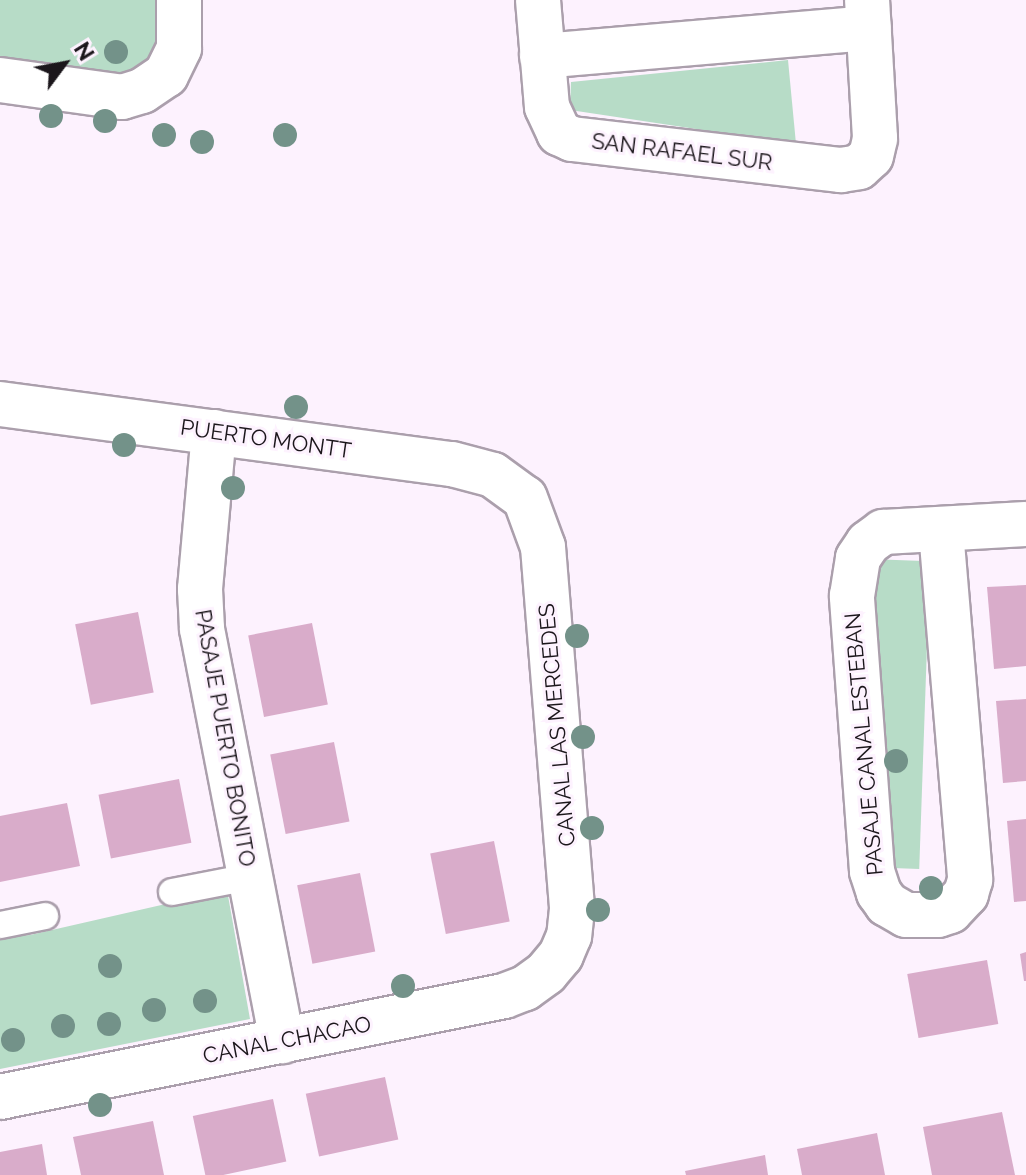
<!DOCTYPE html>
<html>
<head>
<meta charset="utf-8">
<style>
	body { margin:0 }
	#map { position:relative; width:1026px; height:1175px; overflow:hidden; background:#fdf2fe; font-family:Raleway,sans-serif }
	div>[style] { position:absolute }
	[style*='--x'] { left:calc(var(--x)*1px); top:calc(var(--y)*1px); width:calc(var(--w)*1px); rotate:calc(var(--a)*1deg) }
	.green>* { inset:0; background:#b7dcc7; transform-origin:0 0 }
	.building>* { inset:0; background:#d9acca; transform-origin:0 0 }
	.roads { filter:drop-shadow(2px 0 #ab9fac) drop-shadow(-2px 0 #ab9fac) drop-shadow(0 2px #ab9fac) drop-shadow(0 -2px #ab9fac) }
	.lane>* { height:26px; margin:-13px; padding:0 13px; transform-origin:13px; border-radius:13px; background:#fff }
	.street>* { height:44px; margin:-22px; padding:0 22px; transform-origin:22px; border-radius:22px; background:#fff }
	.trees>* { width:24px; height:24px; margin:-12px; border-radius:50%; background:#739289 }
	span { translate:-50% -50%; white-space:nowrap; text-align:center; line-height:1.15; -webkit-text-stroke:6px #fdf2fe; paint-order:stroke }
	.street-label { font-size:22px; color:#1b161b }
	.north { position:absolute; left:24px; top:24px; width:80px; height:80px; -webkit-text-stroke:6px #fdf2fe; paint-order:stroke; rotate:58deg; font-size:22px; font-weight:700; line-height:32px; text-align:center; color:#1b161b }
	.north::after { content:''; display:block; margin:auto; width:28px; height:36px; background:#1b161b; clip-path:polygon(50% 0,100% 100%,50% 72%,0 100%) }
</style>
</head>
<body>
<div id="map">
	<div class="green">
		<i style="clip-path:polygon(0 0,163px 0,164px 44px,139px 75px,0 72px)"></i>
		<i style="clip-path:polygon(788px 60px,796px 144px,570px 110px,571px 82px)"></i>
		<i style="left:869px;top:559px;width:61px;height:308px;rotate:2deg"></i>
		<i style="clip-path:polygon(227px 890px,250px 1019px,0 1069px,0 937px,30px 935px)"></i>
	</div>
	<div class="building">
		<i style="clip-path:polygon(1026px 585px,1026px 666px,994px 669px,987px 587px)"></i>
		<i style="left:138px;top:612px;width:82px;height:64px;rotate:79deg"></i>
		<i style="left:312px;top:623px;width:83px;height:65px;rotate:79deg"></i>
		<i style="clip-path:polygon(1026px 699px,1026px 781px,1003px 783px,996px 701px)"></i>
		<i style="left:334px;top:742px;width:81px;height:65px;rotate:79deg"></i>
		<i style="left:179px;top:779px;width:65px;height:82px;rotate:79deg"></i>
		<i style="clip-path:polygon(67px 803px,80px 866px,0 882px,0 816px)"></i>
		<i style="clip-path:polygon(1026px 819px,1026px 901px,1014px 902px,1007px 821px)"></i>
		<i style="left:494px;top:841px;width:82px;height:65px;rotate:79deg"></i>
		<i style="left:360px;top:873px;width:80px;height:64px;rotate:79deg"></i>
		<i style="clip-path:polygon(1026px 952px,1026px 981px,1024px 981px,1020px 954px)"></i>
		<i style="left:987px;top:960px;width:65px;height:81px;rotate:80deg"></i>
		<i style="left:385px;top:1077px;width:64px;height:81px;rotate:78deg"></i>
		<i style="left:273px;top:1099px;width:64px;height:82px;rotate:78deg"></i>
		<i style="clip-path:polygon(1002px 1112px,1015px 1175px,932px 1175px,923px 1127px)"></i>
		<i style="clip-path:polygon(153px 1121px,164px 1175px,81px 1175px,73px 1137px)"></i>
		<i style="clip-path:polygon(877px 1133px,885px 1175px,802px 1175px,797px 1149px)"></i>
		<i style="clip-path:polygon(42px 1144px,47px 1175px,0 1175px,0 1152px)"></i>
		<i style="clip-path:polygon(765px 1155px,768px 1175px,686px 1175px,685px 1171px)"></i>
	</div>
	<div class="roads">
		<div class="lane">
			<i style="--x:172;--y:892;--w:79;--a:-10.9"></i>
			<i style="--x:0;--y:925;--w:46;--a:-11.3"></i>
		</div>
		<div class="street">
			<i style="--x:538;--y:0;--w:107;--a:85.2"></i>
			<i style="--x:547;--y:107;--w:29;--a:65"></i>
			<i style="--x:559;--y:133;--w:14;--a:25"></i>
			<i style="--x:572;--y:139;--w:271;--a:6.6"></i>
			<i style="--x:841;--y:170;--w:18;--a:-9"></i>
			<i style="--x:859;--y:167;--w:16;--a:-43"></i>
			<i style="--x:871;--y:156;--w:18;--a:-77"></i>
			<i style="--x:875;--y:138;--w:138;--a:-93.3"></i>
			<i style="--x:542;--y:56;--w:328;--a:-4.9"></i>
			<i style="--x:0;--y:80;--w:123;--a:7.9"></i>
			<i style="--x:122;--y:97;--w:21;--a:-17"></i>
			<i style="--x:142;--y:91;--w:29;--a:-34"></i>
			<i style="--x:166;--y:75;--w:30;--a:-64"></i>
			<i style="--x:179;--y:48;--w:48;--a:-90"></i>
			<i style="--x:0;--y:404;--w:456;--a:7.6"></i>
			<i style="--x:452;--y:464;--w:42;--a:15"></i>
			<i style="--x:493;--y:475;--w:39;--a:36"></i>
			<i style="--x:525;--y:498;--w:52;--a:69.8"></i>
			<i style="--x:543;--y:547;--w:363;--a:85.4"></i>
			<i style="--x:572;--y:909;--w:27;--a:96"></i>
			<i style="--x:569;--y:936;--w:21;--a:113"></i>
			<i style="--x:561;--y:955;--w:23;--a:130"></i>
			<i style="--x:546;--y:973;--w:26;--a:144"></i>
			<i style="--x:525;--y:988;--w:22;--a:159"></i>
			<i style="--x:504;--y:996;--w:514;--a:168.67"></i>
			<i style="--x:214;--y:432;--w:158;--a:95.1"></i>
			<i style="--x:200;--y:589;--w:40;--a:87.1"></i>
			<i style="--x:202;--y:629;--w:420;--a:79"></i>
			<i style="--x:941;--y:531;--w:350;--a:85.2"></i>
			<i style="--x:970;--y:880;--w:15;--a:106"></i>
			<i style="--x:966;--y:894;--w:23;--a:133"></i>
			<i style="--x:950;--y:911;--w:13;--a:162"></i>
			<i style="--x:938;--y:915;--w:32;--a:180"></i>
			<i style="--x:906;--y:915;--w:22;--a:-150"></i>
			<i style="--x:887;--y:904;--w:14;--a:-126"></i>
			<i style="--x:879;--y:893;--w:23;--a:-108"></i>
			<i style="--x:872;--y:871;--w:276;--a:-94.2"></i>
			<i style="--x:852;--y:596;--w:38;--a:-81"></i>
			<i style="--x:858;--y:558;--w:18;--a:-56"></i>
			<i style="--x:868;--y:543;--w:19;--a:-36"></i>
			<i style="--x:883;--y:532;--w:143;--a:-3.2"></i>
		</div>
	</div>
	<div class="trees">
		<i style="left:116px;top:52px"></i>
		<i style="left:51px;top:116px"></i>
		<i style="left:105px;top:121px"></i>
		<i style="left:164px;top:135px"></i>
		<i style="left:285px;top:135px"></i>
		<i style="left:202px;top:142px"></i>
		<i style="left:296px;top:407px"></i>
		<i style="left:124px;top:445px"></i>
		<i style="left:233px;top:488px"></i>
		<i style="left:577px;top:636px"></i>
		<i style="left:583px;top:737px"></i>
		<i style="left:896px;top:761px"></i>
		<i style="left:592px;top:828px"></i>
		<i style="left:931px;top:888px"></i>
		<i style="left:598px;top:910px"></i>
		<i style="left:110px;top:966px"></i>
		<i style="left:403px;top:986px"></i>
		<i style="left:205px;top:1001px"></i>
		<i style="left:154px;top:1010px"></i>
		<i style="left:109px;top:1024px"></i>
		<i style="left:63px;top:1026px"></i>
		<i style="left:13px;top:1040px"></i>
		<i style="left:100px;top:1105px"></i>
	</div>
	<div class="street-label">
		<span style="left:682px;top:152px;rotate:7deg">SAN RAFAEL SUR</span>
		<span style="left:266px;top:439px;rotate:8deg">PUERTO MONTT</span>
		<span style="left:557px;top:725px;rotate:-95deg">CANAL LAS MERCEDES</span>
		<span style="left:225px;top:738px;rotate:80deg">PASAJE PUERTO BONITO</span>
		<span style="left:864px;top:744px;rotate:-95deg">PASAJE CANAL ESTEBAN</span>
		<span style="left:287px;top:1040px;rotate:-11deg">CANAL CHACAO</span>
	</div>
	<div class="north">N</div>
</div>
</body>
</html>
